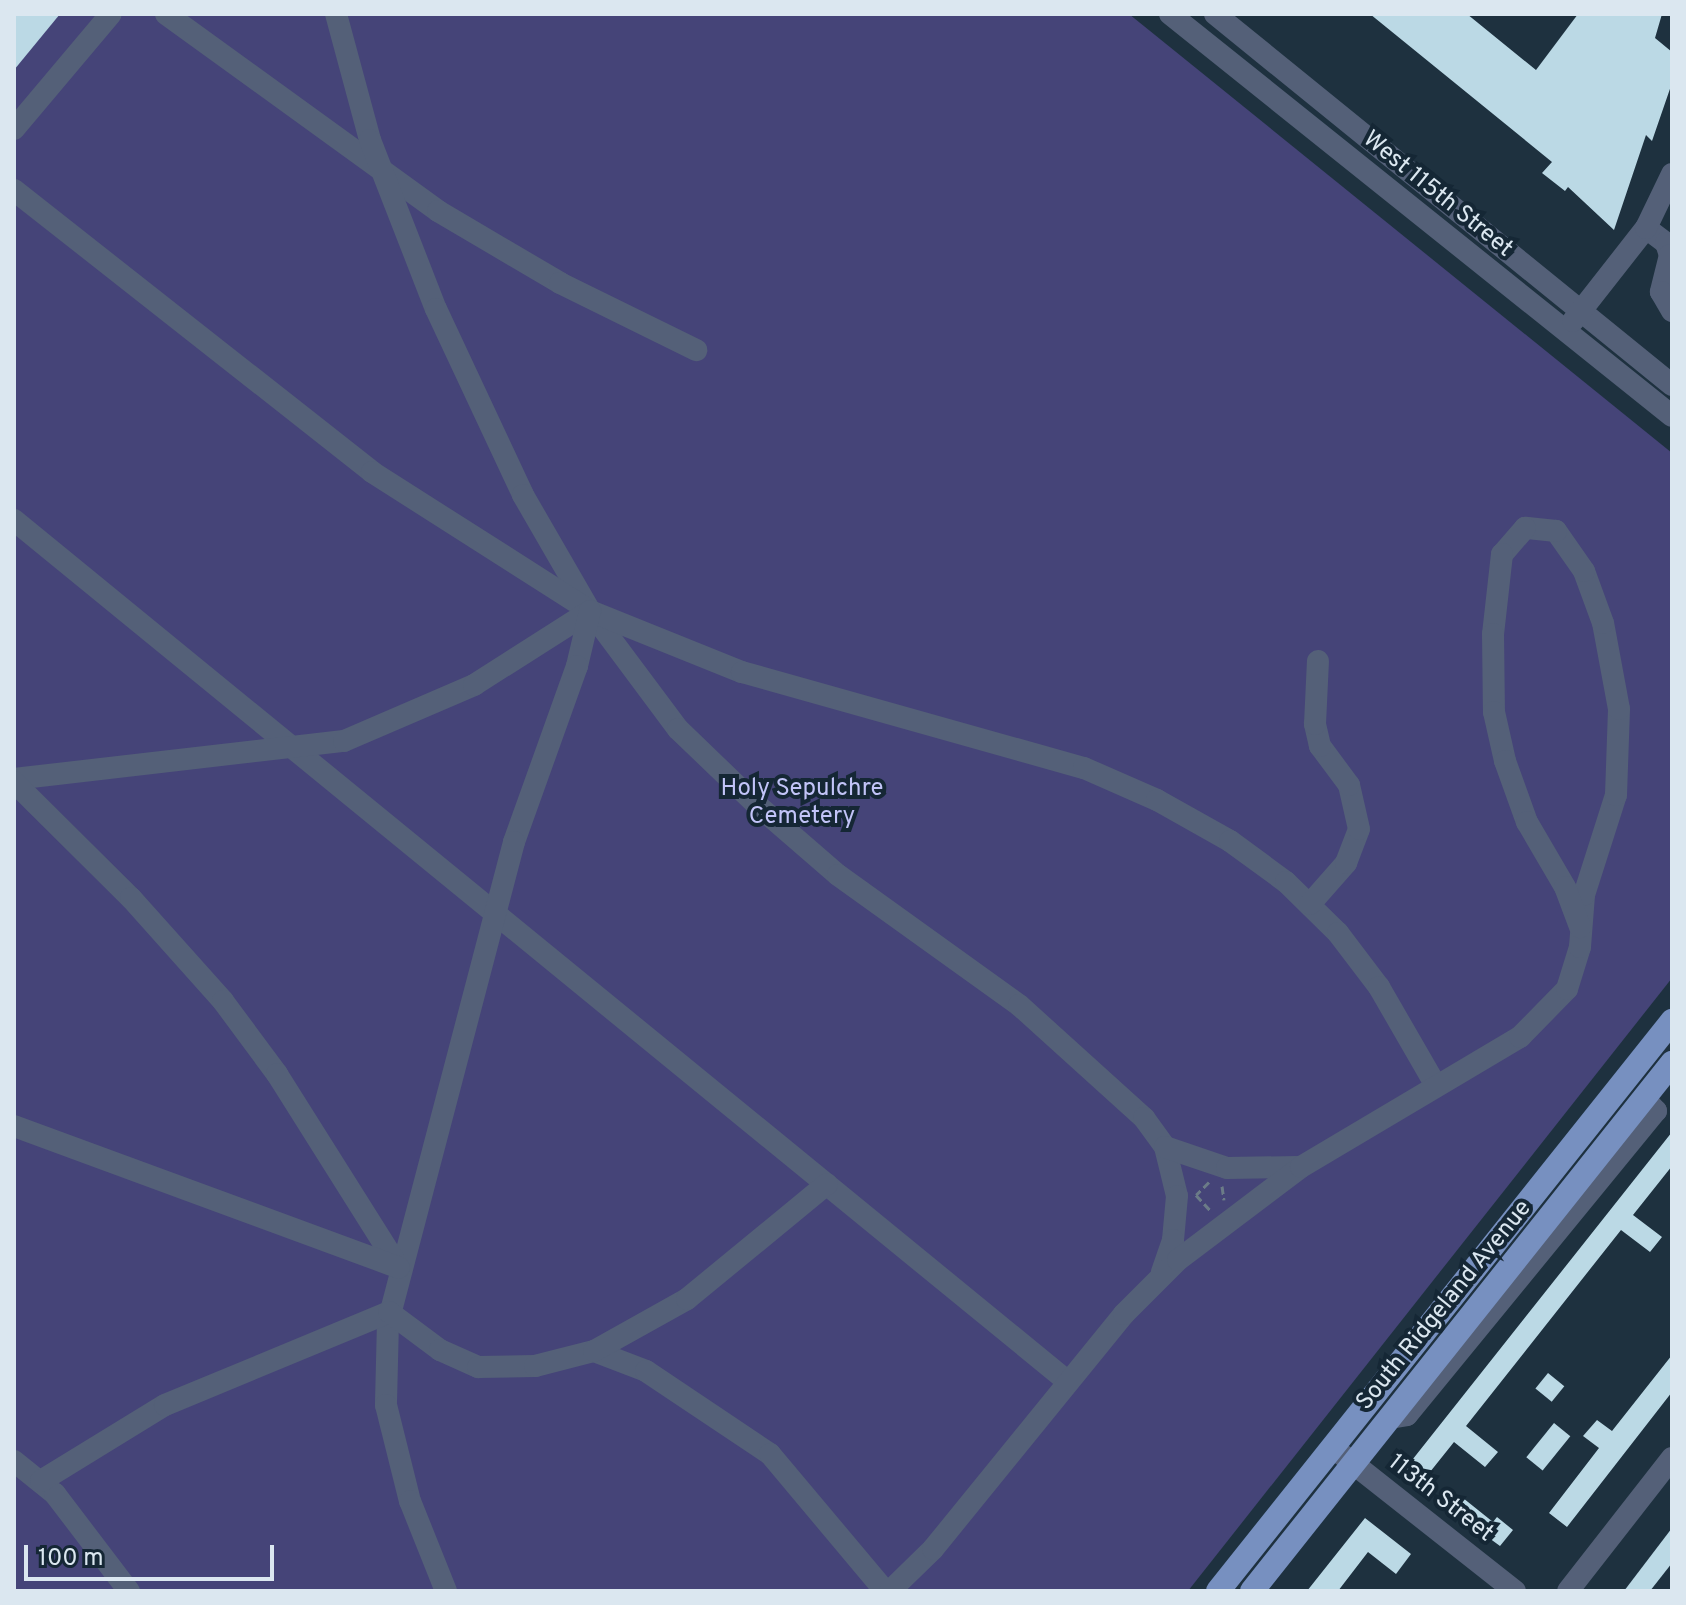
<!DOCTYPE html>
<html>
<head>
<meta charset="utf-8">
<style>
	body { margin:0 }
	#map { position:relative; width:1686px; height:1605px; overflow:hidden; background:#1e313f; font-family:Overpass,sans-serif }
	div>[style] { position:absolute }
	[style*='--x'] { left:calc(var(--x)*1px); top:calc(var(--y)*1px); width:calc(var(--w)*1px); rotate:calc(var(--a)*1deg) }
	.green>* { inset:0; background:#454478 }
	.building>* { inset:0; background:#bbd9e5; transform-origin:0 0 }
	.path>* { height:3px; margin-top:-1.5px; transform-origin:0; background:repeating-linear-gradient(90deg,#6b7b87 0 8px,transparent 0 12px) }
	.minor>* { height:22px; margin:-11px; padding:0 11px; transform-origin:11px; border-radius:11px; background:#546078 }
	.major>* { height:24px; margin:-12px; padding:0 12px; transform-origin:12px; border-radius:12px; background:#7790c0 }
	span { translate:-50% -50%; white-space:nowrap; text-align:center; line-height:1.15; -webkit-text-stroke:8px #152735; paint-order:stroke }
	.street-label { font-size:24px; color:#dbe7f0 }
	.park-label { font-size:24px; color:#c2c4f8 }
	.frame { position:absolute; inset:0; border:16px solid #dbe7f0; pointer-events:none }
	.scale { position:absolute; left:24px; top:1545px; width:250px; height:36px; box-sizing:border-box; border:4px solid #dbe7f0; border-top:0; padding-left:10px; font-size:24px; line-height:28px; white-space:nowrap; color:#dbe7f0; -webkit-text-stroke:6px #152735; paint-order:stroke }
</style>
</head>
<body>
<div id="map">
	<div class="green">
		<i style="clip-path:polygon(14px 14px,1129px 14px,1672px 453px,1672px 978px,1188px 1591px,14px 1591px)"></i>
	</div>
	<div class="building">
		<i style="clip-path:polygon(14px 14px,60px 14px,14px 70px)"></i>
		<i style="clip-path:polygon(1370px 14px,1467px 14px,1536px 70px,1578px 14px,1662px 14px,1655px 38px,1672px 52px,1672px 83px,1652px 141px,1646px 135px,1614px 230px,1568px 187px,1565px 191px,1542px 173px,1552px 162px)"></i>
		<i style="clip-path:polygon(1672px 1132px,1672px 1166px,1633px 1215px,1662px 1237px,1650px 1252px,1621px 1230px,1466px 1426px,1498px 1452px,1485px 1467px,1454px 1442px,1422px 1482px,1405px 1469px)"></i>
		<i style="clip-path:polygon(1672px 1355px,1672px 1392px,1567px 1527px,1549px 1513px,1599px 1448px,1583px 1436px,1597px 1420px,1612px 1431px)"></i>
		<i style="left:1548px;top:1373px;width:21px;height:20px;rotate:39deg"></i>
		<i style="left:1554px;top:1423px;width:21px;height:44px;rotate:39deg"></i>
		<i style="clip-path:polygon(1463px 1498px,1493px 1522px,1497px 1517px,1513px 1530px,1500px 1546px,1452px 1511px)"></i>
		<i style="clip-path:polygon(1365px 1518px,1411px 1554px,1396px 1574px,1368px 1552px,1338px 1591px,1307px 1591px)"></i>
		<i style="clip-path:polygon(1672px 1528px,1672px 1563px,1650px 1591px,1624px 1591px)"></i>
	</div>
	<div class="path">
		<i style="--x:1209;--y:1182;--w:18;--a:135"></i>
		<i style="--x:1196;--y:1195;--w:21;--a:47"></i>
		<i style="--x:1222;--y:1186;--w:14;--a:82"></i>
	</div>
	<div class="minor">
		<i style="--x:166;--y:14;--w:336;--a:35.9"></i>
		<i style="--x:438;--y:211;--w:142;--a:30.5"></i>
		<i style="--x:560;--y:283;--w:152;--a:26.2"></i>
		<i style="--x:336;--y:14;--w:131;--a:74.9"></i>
		<i style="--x:370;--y:140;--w:181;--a:68.7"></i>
		<i style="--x:436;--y:309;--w:205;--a:64.9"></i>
		<i style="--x:523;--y:495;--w:134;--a:60"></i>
		<i style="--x:590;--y:611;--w:147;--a:53.3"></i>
		<i style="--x:678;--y:729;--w:108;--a:43.9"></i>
		<i style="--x:756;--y:804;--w:108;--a:40.9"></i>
		<i style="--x:838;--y:875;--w:223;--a:35.7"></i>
		<i style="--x:1019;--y:1005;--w:169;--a:42.1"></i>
		<i style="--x:1144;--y:1118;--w:36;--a:54"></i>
		<i style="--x:1165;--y:1147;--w:50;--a:76.2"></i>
		<i style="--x:1177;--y:1196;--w:44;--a:95.2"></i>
		<i style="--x:1173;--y:1240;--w:34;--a:109"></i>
		<i style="--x:1170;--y:14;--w:643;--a:38.69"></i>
		<i style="--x:1215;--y:14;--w:589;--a:39.07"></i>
		<i style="--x:14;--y:129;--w:150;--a:-49.9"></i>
		<i style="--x:14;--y:190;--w:456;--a:38.2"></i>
		<i style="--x:372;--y:472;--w:259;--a:32.5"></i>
		<i style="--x:590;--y:611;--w:164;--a:21.9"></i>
		<i style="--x:742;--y:672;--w:355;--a:15.7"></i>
		<i style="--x:1084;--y:768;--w:80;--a:23.7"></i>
		<i style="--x:1157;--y:800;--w:84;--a:29.3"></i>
		<i style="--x:1230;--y:841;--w:69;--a:36.2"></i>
		<i style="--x:1286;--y:882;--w:73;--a:44.4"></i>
		<i style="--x:1338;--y:933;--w:68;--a:52.8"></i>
		<i style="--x:1379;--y:987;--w:112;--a:60"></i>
		<i style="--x:1646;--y:228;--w:25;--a:37"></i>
		<i style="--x:1666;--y:243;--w:13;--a:72"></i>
		<i style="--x:1670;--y:255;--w:38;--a:104"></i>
		<i style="--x:1661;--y:292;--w:22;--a:60"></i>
		<i style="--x:1573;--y:321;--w:118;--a:-51.9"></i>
		<i style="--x:1646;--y:228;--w:60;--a:-64.3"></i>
		<i style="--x:14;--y:520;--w:1359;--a:39.27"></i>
		<i style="--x:14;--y:779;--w:332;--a:-6.6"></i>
		<i style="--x:344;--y:741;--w:142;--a:-23.3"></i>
		<i style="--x:474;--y:685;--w:138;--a:-32.5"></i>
		<i style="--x:590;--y:611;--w:57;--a:103.3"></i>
		<i style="--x:577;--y:666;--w:187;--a:109.7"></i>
		<i style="--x:514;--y:842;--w:495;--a:104.7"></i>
		<i style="--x:388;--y:1321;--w:84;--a:91.4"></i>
		<i style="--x:386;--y:1405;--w:99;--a:76"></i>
		<i style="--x:410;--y:1501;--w:97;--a:68.2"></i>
		<i style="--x:14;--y:782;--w:165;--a:44.8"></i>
		<i style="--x:131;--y:898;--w:138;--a:48.2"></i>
		<i style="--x:223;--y:1001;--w:91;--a:53.5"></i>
		<i style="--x:277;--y:1074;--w:229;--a:57.8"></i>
		<i style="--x:1310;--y:904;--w:55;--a:-48.7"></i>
		<i style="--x:1346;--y:863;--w:36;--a:-69"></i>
		<i style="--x:1359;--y:829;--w:45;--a:-102.8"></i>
		<i style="--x:1349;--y:785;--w:49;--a:-126.6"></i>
		<i style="--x:1320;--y:746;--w:23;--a:-103"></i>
		<i style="--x:1315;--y:724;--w:63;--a:-87.3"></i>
		<i style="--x:14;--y:1126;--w:410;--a:20.2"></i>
		<i style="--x:1165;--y:1147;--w:65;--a:18.7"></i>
		<i style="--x:1227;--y:1168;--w:72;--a:-0.8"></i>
		<i style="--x:594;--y:1351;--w:56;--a:21"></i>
		<i style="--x:646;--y:1371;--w:149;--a:33.8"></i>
		<i style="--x:770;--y:1454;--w:179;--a:50"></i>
		<i style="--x:1390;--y:1418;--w:17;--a:-10"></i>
		<i style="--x:1407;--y:1415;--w:393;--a:-50.7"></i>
		<i style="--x:1656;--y:1111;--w:18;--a:-133"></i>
		<i style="--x:1340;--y:1453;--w:223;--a:38.3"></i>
		<i style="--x:14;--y:1461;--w:53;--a:38.8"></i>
		<i style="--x:55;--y:1494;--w:122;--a:52.7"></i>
		<i style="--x:41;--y:1481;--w:145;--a:-31.5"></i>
		<i style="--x:165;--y:1405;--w:243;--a:-22.5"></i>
		<i style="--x:389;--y:1312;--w:64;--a:36.7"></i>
		<i style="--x:440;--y:1350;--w:42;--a:24.1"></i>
		<i style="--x:478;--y:1367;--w:57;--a:-1"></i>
		<i style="--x:535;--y:1366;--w:61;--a:-14.3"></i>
		<i style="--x:594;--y:1351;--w:107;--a:-29.2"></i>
		<i style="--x:687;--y:1299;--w:181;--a:-39.4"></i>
		<i style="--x:890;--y:1591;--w:60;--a:-44.3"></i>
		<i style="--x:933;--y:1549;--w:303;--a:-50.9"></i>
		<i style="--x:1124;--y:1314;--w:76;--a:-45"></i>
		<i style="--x:1178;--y:1260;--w:154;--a:-37.1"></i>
		<i style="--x:1301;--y:1167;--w:255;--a:-30.7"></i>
		<i style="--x:1520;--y:1037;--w:67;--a:-45.6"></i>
		<i style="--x:1567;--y:989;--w:44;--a:-72.8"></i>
		<i style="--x:1580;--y:947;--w:52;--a:-85.6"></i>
		<i style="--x:1584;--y:895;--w:105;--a:-72.3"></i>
		<i style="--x:1616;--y:795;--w:86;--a:-88"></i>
		<i style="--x:1619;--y:709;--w:87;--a:-100.5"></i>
		<i style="--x:1603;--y:623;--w:55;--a:-110.1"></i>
		<i style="--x:1584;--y:571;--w:49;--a:-125"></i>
		<i style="--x:1556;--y:531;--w:31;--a:-174"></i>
		<i style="--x:1525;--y:528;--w:35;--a:131"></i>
		<i style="--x:1502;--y:554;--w:81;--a:96.4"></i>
		<i style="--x:1493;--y:634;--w:78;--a:89.3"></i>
		<i style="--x:1494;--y:712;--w:50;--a:77.3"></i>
		<i style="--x:1505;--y:761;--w:65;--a:70.2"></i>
		<i style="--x:1527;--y:822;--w:75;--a:59.7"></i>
		<i style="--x:1565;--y:887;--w:43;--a:69.4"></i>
		<i style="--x:1568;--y:1591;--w:169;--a:-52"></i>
	</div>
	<div class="major">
		<i style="--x:1218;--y:1591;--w:729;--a:-51.46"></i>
		<i style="--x:1252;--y:1591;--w:675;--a:-51.5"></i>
	</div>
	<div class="street-label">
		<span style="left:1437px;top:195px;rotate:39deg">West 115th Street</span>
		<span style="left:1445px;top:1306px;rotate:-51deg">South Ridgeland Avenue</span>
		<span style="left:1440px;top:1499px;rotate:38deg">113th Street</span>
	</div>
	<div class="park-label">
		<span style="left:802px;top:804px">Holy Sepulchre<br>Cemetery</span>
	</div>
	<div class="frame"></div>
	<div class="scale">100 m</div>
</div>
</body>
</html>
